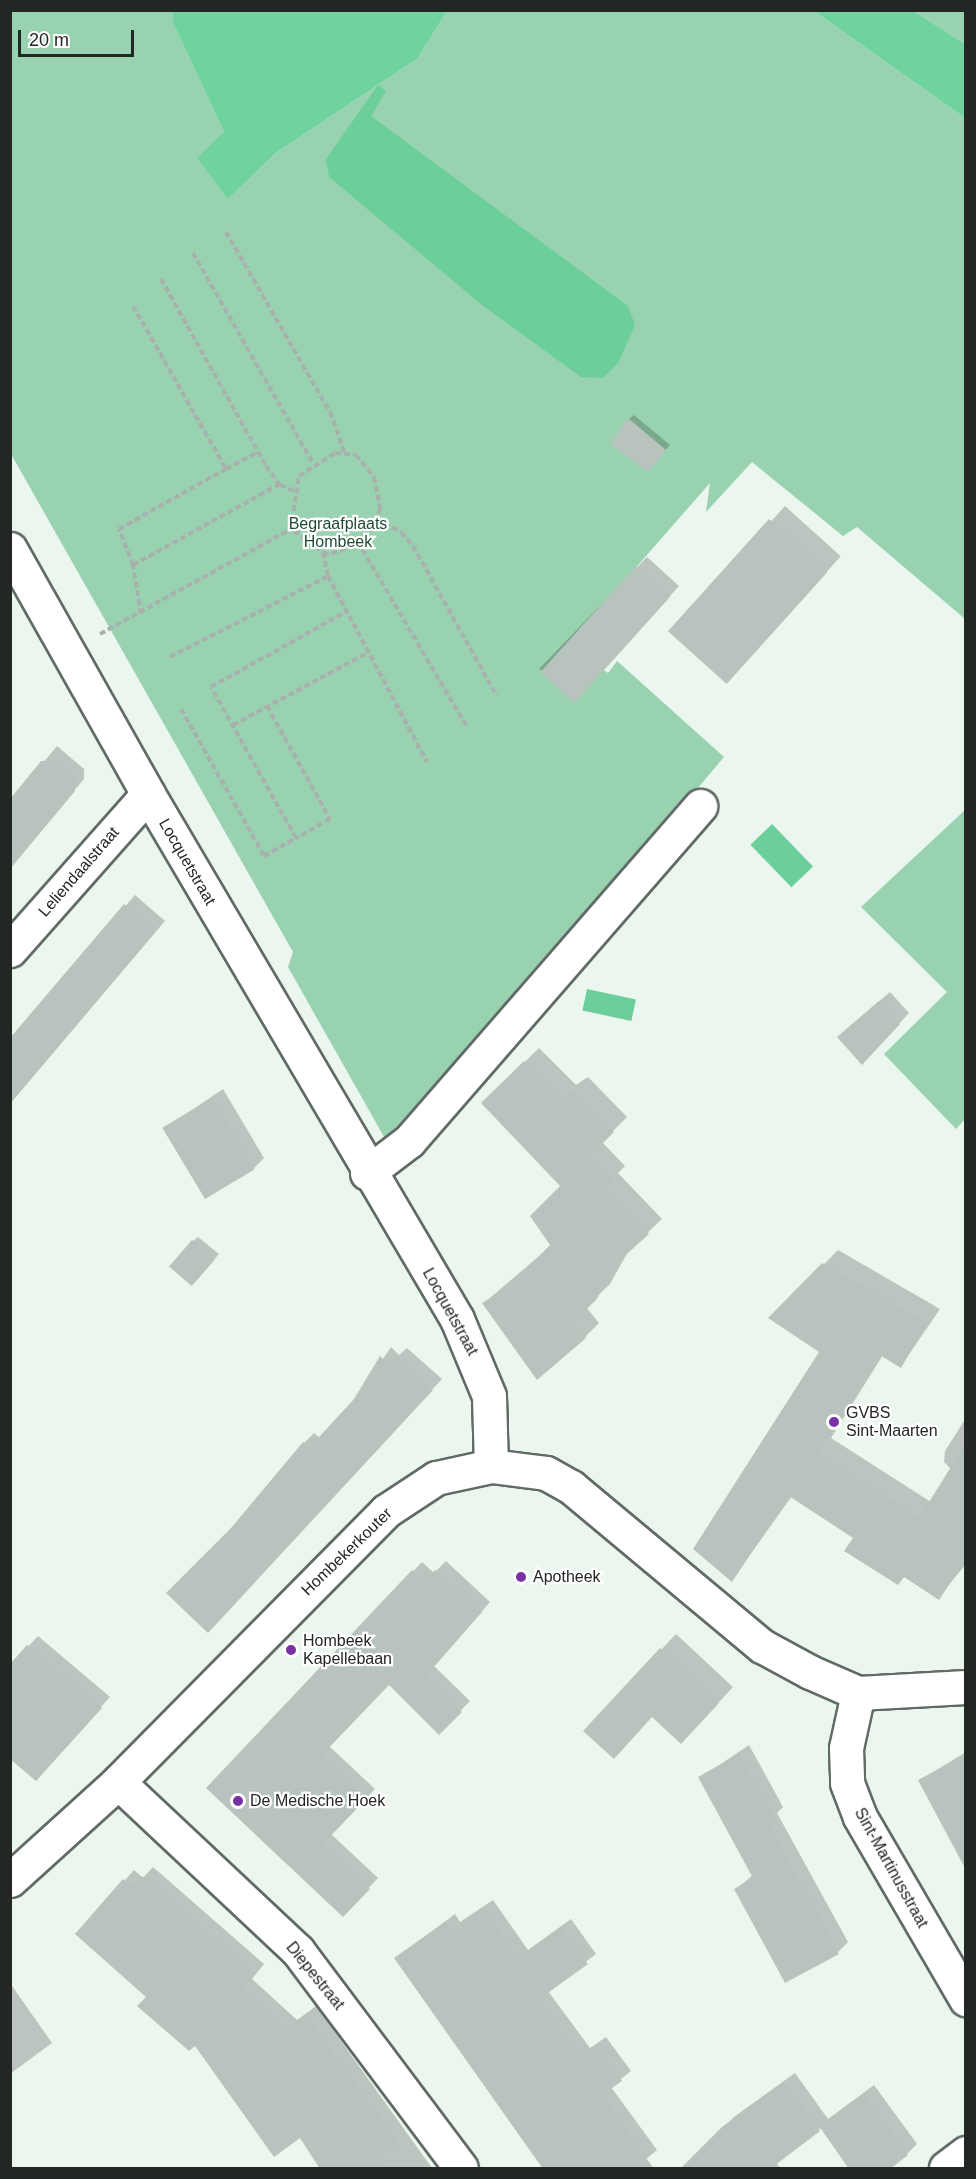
<!DOCTYPE html>
<html>
<head>
<meta charset="utf-8">
<style>
	body { margin:0 }
	#map { position:relative; width:976px; height:2179px; overflow:hidden; background:#eaf6ee; font-family:Helvetica,sans-serif }
	div>[style] { position:absolute }
	[style*='--x'] { left:calc(var(--x)*1px); top:calc(var(--y)*1px); width:calc(var(--w)*1px); rotate:calc(var(--a)*1deg) }
	.green>* { inset:0; background:#98d2b0 }
	.forest>* { inset:0; background:#70d39f }
	.water>* { inset:0; background:#6ccf9b; transform-origin:0 0 }
	.shadow>* { inset:0; background:#0003; transform-origin:0 0 }
	.building>* { inset:0; background:#b7c3bc; transform-origin:0 0 }
	.path>* { height:4px; margin-top:-2px; transform-origin:0; background:repeating-linear-gradient(90deg,#a8b1ab 0 6px,transparent 0 9px) }
	.roads { filter:drop-shadow(2px 0 #616b65) drop-shadow(-2px 0 #616b65) drop-shadow(0 2px #616b65) drop-shadow(0 -2px #616b65) }
	.minor>* { height:33px; margin:-16.5px; padding:0 16.5px; transform-origin:16.5px; border-radius:16.5px; background:#fff }
	.dots>* { width:16px; height:16px; translate:-50% -50%; box-sizing:border-box; border:3px solid #fff; border-radius:50% }
	span { translate:-50% -50%; white-space:nowrap; text-align:center; line-height:1.15; -webkit-text-stroke:4.5px #fff; paint-order:stroke }
	.park-label { font-size:16px; color:#204a34 }
	.street-label { font-size:16px; color:#232724 }
	.poi-label { font-size:16px; color:#232724 }
	.left { translate:0 -50%; text-align:left }
	.frame { position:absolute; inset:0; border:12px solid #232724; pointer-events:none }
	.scale { position:absolute; left:18px; top:30px; width:116px; height:27px; box-sizing:border-box; border:3px solid #232724; border-top:0; padding-left:8px; font-size:18px; line-height:21px; white-space:nowrap; color:#232724; -webkit-text-stroke:4px #fff; paint-order:stroke }
</style>
</head>
<body>
<div id="map">
	<div class="green">
		<i style="clip-path:polygon(10px 11px,173px 11px,173px 23px,224px 132px,228px 199px,276px 153px,417px 59px,447px 11px,814px 11px,965px 118px,965px 619px,857px 527px,843px 536px,752px 462px,706px 512px,710px 483px,568px 645px,608px 673px,617px 661px,724px 757px,392px 1151px,288px 967px,293px 952px,11px 454px)"></i>
		<i style="clip-path:polygon(914px 11px,965px 11px,965px 44px)"></i>
		<i style="clip-path:polygon(965px 810px,966px 1118px,956px 1129px,884px 1054px,947px 992px,861px 907px)"></i>
	</div>
	<div class="forest">
		<i style="clip-path:polygon(173px 11px,173px 10px,447px 11px,417px 59px,276px 153px,228px 199px,197px 158px,224px 132px,173px 23px)"></i>
		<i style="clip-path:polygon(814px 11px,914px 11px,965px 44px,965px 118px)"></i>
	</div>
	<div class="water">
		<i style="clip-path:polygon(378px 85px,386px 91px,371px 116px,628px 306px,635px 325px,618px 363px,603px 378px,581px 377px,482px 305px,329px 177px,326px 159px)"></i>
		<i style="left:772px;top:824px;width:59px;height:30px;rotate:46deg"></i>
		<i style="left:587px;top:989px;width:50px;height:22px;rotate:12deg"></i>
	</div>
	<div class="shadow">
		<i style="clip-path:polygon(634px 415px,670px 445px,652px 465px,629px 419px)"></i>
		<i style="left:785px;top:506px;width:75px;height:170px;rotate:42deg"></i>
		<i style="clip-path:polygon(647px 557px,679px 586px,585px 690px,539px 669px)"></i>
		<i style="clip-path:polygon(57px 746px,84px 769px,84px 779px,10px 867px,10px 803px)"></i>
		<i style="clip-path:polygon(135px 895px,165px 921px,24px 1087px,10px 1040px)"></i>
		<i style="clip-path:polygon(890px 992px,909px 1013px,872px 1053px,849px 1027px)"></i>
		<i style="clip-path:polygon(539px 1048px,576px 1085px,588px 1077px,627px 1117px,602px 1142px,625px 1166px,618px 1173px,662px 1219px,629px 1250px,610px 1284px,586px 1307px,599px 1323px,585px 1337px,484px 1303px,552px 1245px,562px 1186px,483px 1103px)"></i>
		<i style="clip-path:polygon(223px 1089px,264px 1158px,254px 1168px,164px 1129px)"></i>
		<i style="clip-path:polygon(198px 1237px,219px 1254px,197px 1280px,193px 1241px)"></i>
		<i style="clip-path:polygon(838px 1250px,940px 1309px,901px 1366px,883px 1355px,831px 1438px,931px 1502px,951px 1469px,944px 1462px,945px 1451px,966px 1418px,966px 1564px,938px 1598px,905px 1576px,898px 1583px,855px 1538px,792px 1496px,732px 1580px,821px 1351px,771px 1318px)"></i>
		<i style="clip-path:polygon(391px 1347px,399px 1355px,407px 1348px,442px 1379px,218px 1621px,232px 1529px,304px 1443px,314px 1433px,320px 1438px,355px 1400px)"></i>
		<i style="clip-path:polygon(446px 1561px,490px 1602px,434px 1666px,470px 1701px,439px 1733px,389px 1684px,329px 1746px,375px 1789px,331px 1834px,378px 1878px,343px 1915px,208px 1788px,422px 1562px,434px 1573px)"></i>
		<i style="clip-path:polygon(676px 1634px,733px 1687px,695px 1728px,652px 1716px,585px 1730px)"></i>
		<i style="clip-path:polygon(38px 1636px,110px 1697px,45px 1769px,10px 1666px)"></i>
		<i style="clip-path:polygon(749px 1745px,783px 1807px,777px 1813px,848px 1942px,838px 1952px,736px 1889px,753px 1875px,700px 1778px)"></i>
		<i style="clip-path:polygon(966px 1752px,966px 1822px,920px 1780px)"></i>
		<i style="clip-path:polygon(153px 1867px,264px 1964px,252px 1979px,297px 2020px,316px 2006px,432px 2168px,322px 2168px,301px 2136px,77px 1934px,134px 1870px,143px 1878px)"></i>
		<i style="clip-path:polygon(493px 1900px,528px 1950px,571px 1919px,596px 1954px,548px 1991px,590px 2048px,606px 2037px,631px 2071px,611px 2087px,657px 2150px,635px 2168px,396px 1958px,455px 1914px,460px 1922px)"></i>
		<i style="clip-path:polygon(10px 1983px,52px 2043px,10px 2074px)"></i>
		<i style="clip-path:polygon(795px 2073px,828px 2119px,874px 2085px,917px 2144px,907px 2154px,821px 2128px,776px 2162px,780px 2168px,703px 2168px,694px 2157px,734px 2117px)"></i>
	</div>
	<div class="building">
		<i style="clip-path:polygon(628px 418px,666px 450px,648px 472px,610px 444px)"></i>
		<i style="left:769px;top:519px;width:79px;height:151px;rotate:42deg"></i>
		<i style="left:636px;top:566px;width:46px;height:143px;rotate:42deg"></i>
		<i style="clip-path:polygon(41px 761px,53px 761px,75px 779px,75px 791px,10px 869px,10px 799px)"></i>
		<i style="clip-path:polygon(124px 904px,156px 931px,10px 1104px,10px 1038px)"></i>
		<i style="clip-path:polygon(879px 1001px,900px 1024px,862px 1065px,837px 1037px)"></i>
		<i style="clip-path:polygon(524px 1061px,562px 1098px,573px 1090px,614px 1132px,589px 1157px,612px 1180px,605px 1188px,649px 1234px,617px 1263px,596px 1300px,573px 1322px,586px 1338px,537px 1380px,482px 1303px,510px 1286px,550px 1245px,530px 1216px,560px 1186px,481px 1103px)"></i>
		<i style="left:212px;top:1098px;width:83px;height:58px;rotate:59deg"></i>
		<i style="left:192px;top:1240px;width:30px;height:35px;rotate:41deg"></i>
		<i style="clip-path:polygon(822px 1263px,927px 1323px,901px 1368px,880px 1355px,818px 1453px,919px 1518px,966px 1443px,966px 1559px,939px 1600px,904px 1577px,898px 1585px,844px 1551px,853px 1538px,789px 1496px,732px 1582px,693px 1549px,819px 1352px,768px 1318px)"></i>
		<i style="clip-path:polygon(380px 1356px,388px 1364px,396px 1356px,433px 1390px,208px 1633px,166px 1593px,231px 1528px,303px 1442px,309px 1448px,354px 1399px)"></i>
		<i style="clip-path:polygon(412px 1570px,424px 1581px,435px 1570px,482px 1612px,426px 1676px,462px 1712px,439px 1735px,389px 1685px,321px 1756px,366px 1799px,323px 1844px,370px 1889px,343px 1917px,206px 1788px)"></i>
		<i style="clip-path:polygon(27px 1645px,102px 1708px,36px 1781px,10px 1759px,10px 1664px)"></i>
		<i style="clip-path:polygon(660px 1648px,719px 1703px,681px 1744px,652px 1717px,614px 1759px,583px 1731px)"></i>
		<i style="clip-path:polygon(739px 1754px,774px 1818px,767px 1822px,839px 1954px,785px 1983px,734px 1889px,753px 1878px,698px 1777px)"></i>
		<i style="clip-path:polygon(966px 1755px,966px 1870px,918px 1780px)"></i>
		<i style="clip-path:polygon(142px 1876px,255px 1974px,243px 1989px,287px 2029px,306px 2015px,399px 2144px,379px 2156px,387px 2169px,320px 2169px,300px 2138px,274px 2157px,195px 2046px,189px 2051px,137px 2006px,146px 1997px,75px 1934px,123px 1879px,132px 1887px)"></i>
		<i style="clip-path:polygon(483px 1908px,518px 1958px,561px 1927px,588px 1964px,538px 2000px,580px 2056px,596px 2045px,622px 2081px,602px 2095px,654px 2169px,543px 2169px,394px 1958px,445px 1922px,451px 1930px)"></i>
		<i style="clip-path:polygon(784px 2082px,820px 2131px,770px 2169px,680px 2169px,722px 2127px)"></i>
		<i style="clip-path:polygon(864px 2094px,908px 2155px,890px 2169px,849px 2169px,819px 2126px)"></i>
	</div>
	<div class="path">
		<i style="--x:226;--y:232;--w:208;--a:60"></i>
		<i style="--x:330;--y:412;--w:45;--a:70.3"></i>
		<i style="--x:193;--y:253;--w:242;--a:60.3"></i>
		<i style="--x:161;--y:279;--w:214;--a:60.7"></i>
		<i style="--x:266;--y:466;--w:24;--a:54"></i>
		<i style="--x:280;--y:485;--w:16;--a:22"></i>
		<i style="--x:133;--y:306;--w:188;--a:60.3"></i>
		<i style="--x:226;--y:469;--w:36;--a:-28"></i>
		<i style="--x:376;--y:519;--w:28;--a:27"></i>
		<i style="--x:401;--y:532;--w:18;--a:49"></i>
		<i style="--x:413;--y:546;--w:172;--a:60.8"></i>
		<i style="--x:358;--y:542;--w:215;--a:59.5"></i>
		<i style="--x:323;--y:552;--w:25;--a:78"></i>
		<i style="--x:328;--y:576;--w:211;--a:62"></i>
		<i style="--x:133;--y:565;--w:168;--a:-28.9"></i>
		<i style="--x:141;--y:614;--w:50;--a:-99.3"></i>
		<i style="--x:133;--y:565;--w:39;--a:-111"></i>
		<i style="--x:119;--y:529;--w:123;--a:-29.3"></i>
		<i style="--x:100;--y:634;--w:218;--a:-28.8"></i>
		<i style="--x:291;--y:529;--w:54;--a:-81.4"></i>
		<i style="--x:299;--y:476;--w:43;--a:-32.6"></i>
		<i style="--x:335;--y:453;--w:21;--a:5"></i>
		<i style="--x:356;--y:455;--w:28;--a:51"></i>
		<i style="--x:374;--y:477;--w:32;--a:79"></i>
		<i style="--x:380;--y:508;--w:20;--a:108"></i>
		<i style="--x:374;--y:527;--w:28;--a:136"></i>
		<i style="--x:354;--y:546;--w:28;--a:161"></i>
		<i style="--x:328;--y:555;--w:45;--a:-144.9"></i>
		<i style="--x:170;--y:657;--w:178;--a:-27.1"></i>
		<i style="--x:267;--y:706;--w:129;--a:60.9"></i>
		<i style="--x:330;--y:819;--w:39;--a:151"></i>
		<i style="--x:181;--y:709;--w:169;--a:60.5"></i>
		<i style="--x:264;--y:856;--w:37;--a:-29"></i>
		<i style="--x:296;--y:838;--w:173;--a:-119.4"></i>
		<i style="--x:211;--y:687;--w:156;--a:-29.2"></i>
		<i style="--x:233;--y:725;--w:154;--a:-28.2"></i>
	</div>
	<div class="roads">
		<div class="minor">
			<i style="--x:10;--y:549;--w:281;--a:60.6"></i>
			<i style="--x:148;--y:794;--w:609;--a:59.52"></i>
			<i style="--x:457;--y:1319;--w:83;--a:67.4"></i>
			<i style="--x:489;--y:1396;--w:70;--a:88.4"></i>
			<i style="--x:10;--y:950;--w:208;--a:-48.5"></i>
			<i style="--x:367;--y:1173;--w:53;--a:-37.3"></i>
			<i style="--x:409;--y:1141;--w:444;--a:-49"></i>
			<i style="--x:858;--y:1693;--w:56;--a:102.3"></i>
			<i style="--x:846;--y:1748;--w:35;--a:88"></i>
			<i style="--x:847;--y:1783;--w:36;--a:69"></i>
			<i style="--x:860;--y:1817;--w:211;--a:59.8"></i>
			<i style="--x:118;--y:1782;--w:247;--a:43.2"></i>
			<i style="--x:298;--y:1951;--w:271;--a:53.1"></i>
			<i style="--x:10;--y:1880;--w:146;--a:-42.2"></i>
			<i style="--x:118;--y:1782;--w:381;--a:-45.3"></i>
			<i style="--x:386;--y:1511;--w:60;--a:-33.4"></i>
			<i style="--x:436;--y:1478;--w:56;--a:-12.3"></i>
			<i style="--x:491;--y:1466;--w:55;--a:7.3"></i>
			<i style="--x:546;--y:1473;--w:29;--a:29"></i>
			<i style="--x:571;--y:1487;--w:249;--a:39.8"></i>
			<i style="--x:762;--y:1646;--w:55;--a:28.4"></i>
			<i style="--x:810;--y:1672;--w:52;--a:23.6"></i>
			<i style="--x:858;--y:1693;--w:108;--a:-3.2"></i>
			<i style="--x:946;--y:2168;--w:25;--a:-37"></i>
		</div>
	</div>
	<div class="dots">
		<i style="left:834px;top:1422px;background:#7832a5"></i>
		<i style="left:521px;top:1577px;background:#7832a5"></i>
		<i style="left:291px;top:1650px;background:#7832a5"></i>
		<i style="left:238px;top:1801px;background:#7832a5"></i>
	</div>
	<div class="park-label">
		<span style="left:338px;top:533px">Begraafplaats<br>Hombeek</span>
	</div>
	<div class="street-label">
		<span style="left:187px;top:862px;rotate:60deg">Locquetstraat</span>
		<span style="left:79px;top:872px;rotate:-49deg">Leliendaalstraat</span>
		<span style="left:450px;top:1312px;rotate:61deg">Locquetstraat</span>
		<span style="left:347px;top:1552px;rotate:-44deg">Hombekerkouter</span>
		<span style="left:891px;top:1868px;rotate:61deg">Sint-Martinusstraat</span>
		<span style="left:315px;top:1976px;rotate:51deg">Diepestraat</span>
	</div>
	<div class="poi-label">
		<span class="left" style="left:846px;top:1422px">GVBS<br>Sint-Maarten</span>
		<span class="left" style="left:533px;top:1577px">Apotheek</span>
		<span class="left" style="left:303px;top:1650px">Hombeek<br>Kapellebaan</span>
		<span class="left" style="left:250px;top:1801px">De Medische Hoek</span>
	</div>
	<div class="frame"></div>
	<div class="scale">20 m</div>
</div>
</body>
</html>
